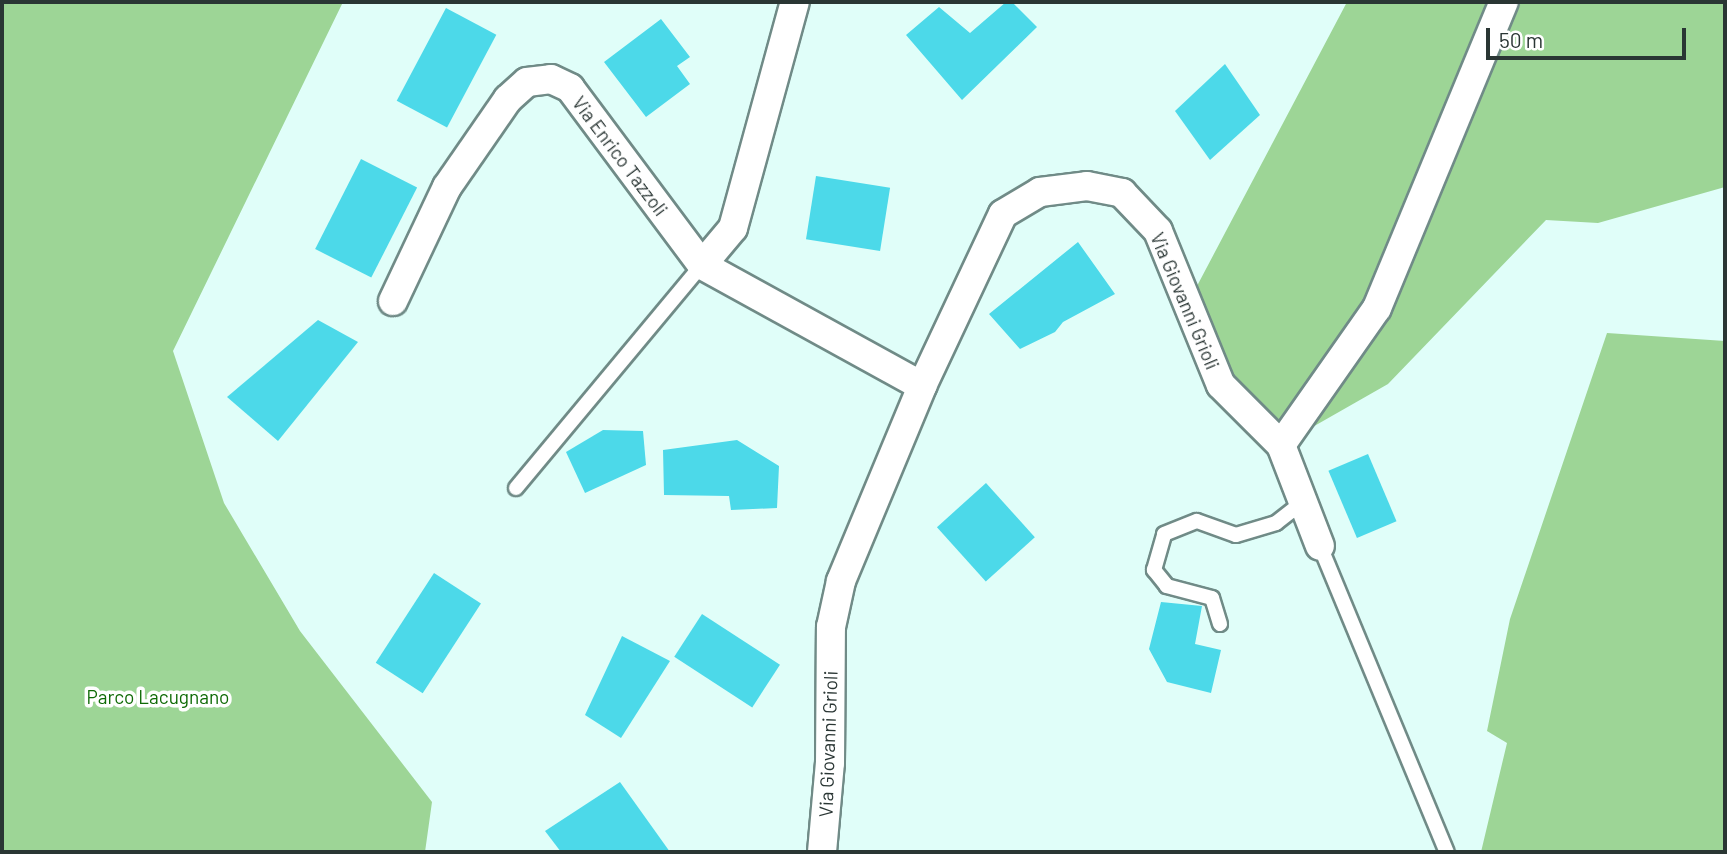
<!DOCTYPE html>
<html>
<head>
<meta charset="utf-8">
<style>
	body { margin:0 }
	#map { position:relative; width:1727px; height:854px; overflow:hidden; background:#e0fef9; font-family:Barlow,sans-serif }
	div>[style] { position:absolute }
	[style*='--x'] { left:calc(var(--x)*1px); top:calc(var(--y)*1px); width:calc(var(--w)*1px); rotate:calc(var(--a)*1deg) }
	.green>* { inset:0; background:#9dd596 }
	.building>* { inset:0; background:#4cd9e9; transform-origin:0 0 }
	.roads { filter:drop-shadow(2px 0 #708b87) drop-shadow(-2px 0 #708b87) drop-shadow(0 2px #708b87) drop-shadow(0 -2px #708b87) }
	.service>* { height:14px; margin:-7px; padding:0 7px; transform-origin:7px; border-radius:7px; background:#fff }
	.minor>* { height:28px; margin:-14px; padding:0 14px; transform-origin:14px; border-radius:14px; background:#fff }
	span { translate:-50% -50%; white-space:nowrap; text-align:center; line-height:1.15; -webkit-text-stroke:7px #fff; paint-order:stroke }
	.street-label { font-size:19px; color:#2a3634 }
	.park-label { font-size:19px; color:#0e6a05 }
	.frame { position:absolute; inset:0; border:4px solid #2a3634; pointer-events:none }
	.scale { position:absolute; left:1486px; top:28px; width:200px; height:32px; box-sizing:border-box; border:4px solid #2a3634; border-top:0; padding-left:9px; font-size:21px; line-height:24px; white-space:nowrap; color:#2a3634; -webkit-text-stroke:5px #fff; paint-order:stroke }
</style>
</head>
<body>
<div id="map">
	<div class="green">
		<i style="clip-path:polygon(2px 2px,343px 2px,173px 351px,224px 503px,300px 631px,432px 802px,425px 852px,2px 852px)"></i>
		<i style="clip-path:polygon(1347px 2px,1725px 2px,1725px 187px,1598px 223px,1546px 220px,1388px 384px,1281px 445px,1221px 385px,1188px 303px)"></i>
		<i style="clip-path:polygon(1607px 333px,1725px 341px,1725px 852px,1481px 852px,1507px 743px,1487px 731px,1510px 619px)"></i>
	</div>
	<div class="building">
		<i style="clip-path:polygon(1006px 2px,1012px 2px,1037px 27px,962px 100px,906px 35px,939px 7px,970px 33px)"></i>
		<i style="left:446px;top:8px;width:57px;height:105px;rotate:28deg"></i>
		<i style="clip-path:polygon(661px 19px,690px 57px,677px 66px,690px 84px,646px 117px,604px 62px)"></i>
		<i style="clip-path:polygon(1225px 64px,1260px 115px,1210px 160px,1175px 111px)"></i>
		<i style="left:361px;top:159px;width:63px;height:101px;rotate:27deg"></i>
		<i style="left:816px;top:176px;width:75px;height:64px;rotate:9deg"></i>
		<i style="clip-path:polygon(1078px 242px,1115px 294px,1063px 322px,1055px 332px,1020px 349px,989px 314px)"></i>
		<i style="clip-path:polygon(318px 320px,358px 342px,278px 441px,227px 397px)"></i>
		<i style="clip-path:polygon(603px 430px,643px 431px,646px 465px,585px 493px,566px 452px)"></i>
		<i style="clip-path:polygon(737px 440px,779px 466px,777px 508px,731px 510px,729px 496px,664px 495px,663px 450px)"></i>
		<i style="left:1368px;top:454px;width:73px;height:43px;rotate:67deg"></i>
		<i style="left:986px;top:483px;width:73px;height:66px;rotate:48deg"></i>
		<i style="left:434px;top:573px;width:56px;height:107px;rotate:33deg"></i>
		<i style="clip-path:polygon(1161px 602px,1202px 606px,1195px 644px,1221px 650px,1211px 693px,1167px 682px,1149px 649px)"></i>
		<i style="left:702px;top:614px;width:93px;height:51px;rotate:33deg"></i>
		<i style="clip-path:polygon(622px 636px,670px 661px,621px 738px,585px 715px)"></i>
		<i style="clip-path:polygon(620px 782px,670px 852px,561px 852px,545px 831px)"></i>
	</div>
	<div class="roads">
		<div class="service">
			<i style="--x:516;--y:488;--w:290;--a:-50.2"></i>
			<i style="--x:1320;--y:546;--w:331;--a:67.5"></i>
			<i style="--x:1220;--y:624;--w:27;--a:-107"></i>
			<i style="--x:1212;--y:598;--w:47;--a:-165.1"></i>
			<i style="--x:1167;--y:586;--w:21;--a:-129"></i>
			<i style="--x:1154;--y:570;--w:37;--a:-74"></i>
			<i style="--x:1164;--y:534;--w:35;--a:-22"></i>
			<i style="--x:1197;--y:521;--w:41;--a:19.7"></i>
			<i style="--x:1236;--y:535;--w:42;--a:-16.7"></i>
			<i style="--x:1276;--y:523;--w:34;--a:-38"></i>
		</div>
		<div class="minor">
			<i style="--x:702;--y:265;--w:48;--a:-50"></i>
			<i style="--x:733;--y:228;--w:234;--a:-74.7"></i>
			<i style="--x:393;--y:301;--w:126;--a:-64.7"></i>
			<i style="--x:447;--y:187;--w:107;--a:-55.3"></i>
			<i style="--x:508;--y:99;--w:25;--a:-42"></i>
			<i style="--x:527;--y:82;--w:24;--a:-7"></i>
			<i style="--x:551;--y:79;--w:21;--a:25"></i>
			<i style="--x:570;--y:88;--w:221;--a:53.3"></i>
			<i style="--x:702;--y:265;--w:251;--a:28.8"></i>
			<i style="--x:1281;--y:445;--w:108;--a:68.9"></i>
			<i style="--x:822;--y:852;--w:89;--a:-84.9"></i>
			<i style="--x:830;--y:763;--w:136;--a:-89.6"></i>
			<i style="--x:831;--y:627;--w:47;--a:-77.7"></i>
			<i style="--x:841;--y:581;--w:211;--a:-67.4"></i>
			<i style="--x:922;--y:386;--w:190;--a:-64.8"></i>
			<i style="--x:1003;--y:214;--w:43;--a:-30.7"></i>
			<i style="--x:1040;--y:192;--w:47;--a:-7.3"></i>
			<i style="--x:1087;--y:186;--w:36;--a:11"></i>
			<i style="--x:1122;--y:193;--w:52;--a:46.5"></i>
			<i style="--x:1158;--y:231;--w:166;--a:67.8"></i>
			<i style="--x:1221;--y:385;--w:85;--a:45"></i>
			<i style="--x:1281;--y:445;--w:167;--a:-55"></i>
			<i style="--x:1377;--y:308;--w:331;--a:-67.5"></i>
		</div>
	</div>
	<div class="street-label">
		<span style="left:620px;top:156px;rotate:53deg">Via Enrico Tazzoli</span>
		<span style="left:1185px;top:301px;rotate:67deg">Via Giovanni Grioli</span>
		<span style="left:828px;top:744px;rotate:-88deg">Via Giovanni Grioli</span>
	</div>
	<div class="park-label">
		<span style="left:158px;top:697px">Parco Lacugnano</span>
	</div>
	<div class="frame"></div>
	<div class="scale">50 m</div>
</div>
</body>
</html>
